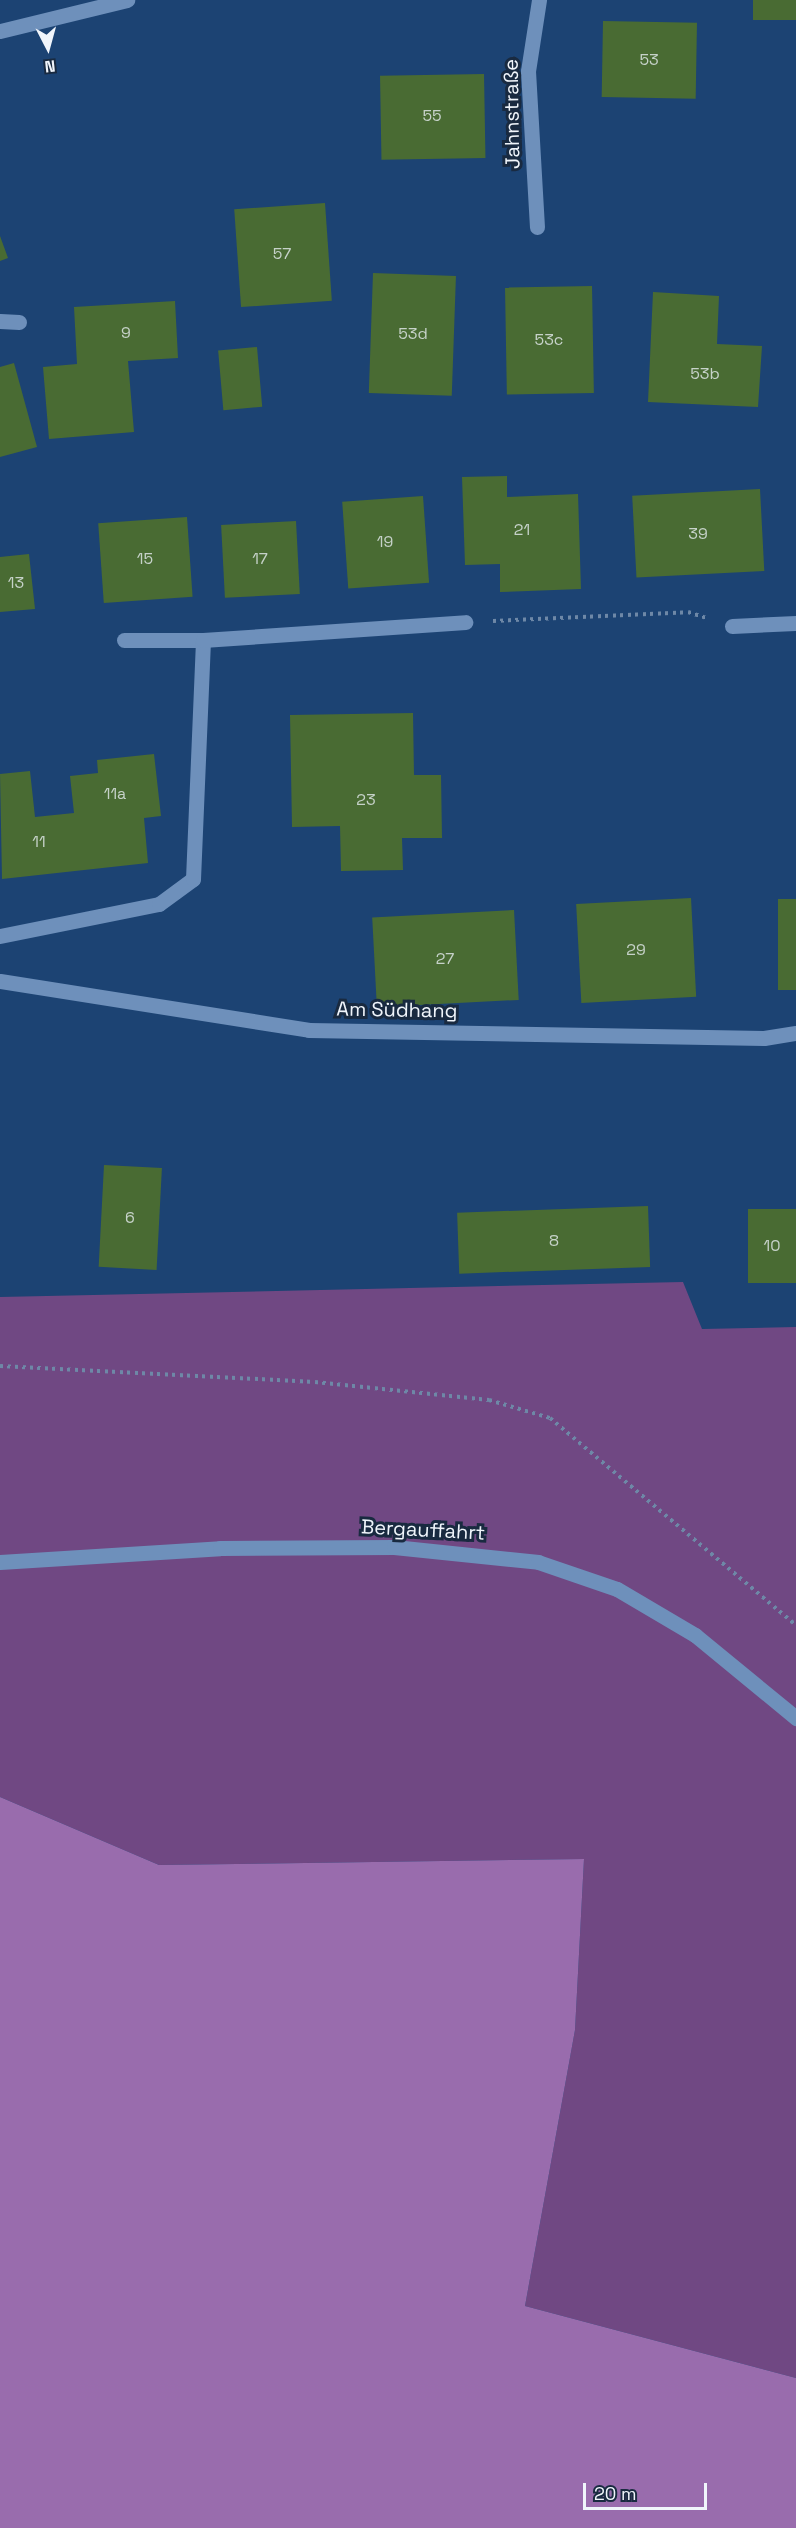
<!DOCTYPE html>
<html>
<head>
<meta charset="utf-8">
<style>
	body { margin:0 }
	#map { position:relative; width:796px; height:2528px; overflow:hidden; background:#1c4373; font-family:"Space Grotesk",sans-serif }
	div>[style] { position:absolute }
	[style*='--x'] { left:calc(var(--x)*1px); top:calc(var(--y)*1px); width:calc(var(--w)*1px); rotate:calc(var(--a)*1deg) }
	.green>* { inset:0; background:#704883 }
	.forest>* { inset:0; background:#996cad }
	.building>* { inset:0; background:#496b33; transform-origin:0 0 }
	.path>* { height:4px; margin-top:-2px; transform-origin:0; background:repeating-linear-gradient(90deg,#6e88a7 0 3px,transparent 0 7.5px) }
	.minor>* { height:15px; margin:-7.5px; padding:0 7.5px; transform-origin:7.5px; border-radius:7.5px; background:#6e90bb }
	span { translate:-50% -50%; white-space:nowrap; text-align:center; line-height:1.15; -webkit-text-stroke:6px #192a40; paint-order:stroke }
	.number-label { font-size:16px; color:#c6d2c9 }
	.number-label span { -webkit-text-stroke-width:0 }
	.street-label { font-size:20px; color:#f0f5fb }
	.north { position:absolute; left:18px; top:18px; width:60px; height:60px; -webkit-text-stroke:4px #192a40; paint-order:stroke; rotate:174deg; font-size:16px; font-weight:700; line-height:24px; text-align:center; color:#f0f5fb }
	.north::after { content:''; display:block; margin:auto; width:21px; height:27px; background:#f0f5fb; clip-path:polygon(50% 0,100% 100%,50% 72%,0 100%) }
	.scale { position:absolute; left:583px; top:2483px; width:124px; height:27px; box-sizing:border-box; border:3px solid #f0f5fb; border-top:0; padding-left:8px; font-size:18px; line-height:21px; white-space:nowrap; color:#f0f5fb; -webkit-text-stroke:4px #192a40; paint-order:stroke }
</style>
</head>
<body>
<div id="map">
	<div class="green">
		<i style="clip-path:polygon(683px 1282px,702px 1329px,796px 1327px,796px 2378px,525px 2306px,575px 2030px,584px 1859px,159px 1865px,0 1797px,0 1297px)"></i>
	</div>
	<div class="forest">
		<i style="clip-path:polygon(0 1797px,159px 1865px,584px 1859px,575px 2030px,525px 2306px,796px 2378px,796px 2528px,0 2528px)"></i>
	</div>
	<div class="building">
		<i style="left:753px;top:0;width:43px;height:20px"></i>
		<i style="left:603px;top:21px;width:94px;height:76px;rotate:1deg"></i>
		<i style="left:484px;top:74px;width:84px;height:104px;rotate:89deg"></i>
		<i style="left:325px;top:203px;width:98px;height:91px;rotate:86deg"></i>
		<i style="clip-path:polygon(0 236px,8px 258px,0 261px)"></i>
		<i style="left:373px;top:273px;width:83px;height:120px;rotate:2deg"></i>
		<i style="left:592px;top:286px;width:107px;height:87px;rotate:89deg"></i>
		<i style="clip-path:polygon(653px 292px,719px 296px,717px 344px,762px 346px,758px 407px,648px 402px)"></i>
		<i style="clip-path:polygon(175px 301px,178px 358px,128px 361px,134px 432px,49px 439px,43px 367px,77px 364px,74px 307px)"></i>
		<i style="left:257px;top:347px;width:60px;height:39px;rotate:85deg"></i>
		<i style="clip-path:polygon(14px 363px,37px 447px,0 457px,0 367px)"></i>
		<i style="clip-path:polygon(507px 476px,507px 497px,578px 494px,581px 589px,500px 592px,500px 564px,465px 565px,462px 477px)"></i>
		<i style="left:760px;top:489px;width:82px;height:128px;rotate:87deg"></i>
		<i style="left:423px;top:496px;width:87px;height:81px;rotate:86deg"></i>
		<i style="left:187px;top:517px;width:80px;height:89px;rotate:86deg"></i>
		<i style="left:296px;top:521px;width:73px;height:75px;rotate:87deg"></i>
		<i style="clip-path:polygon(29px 554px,35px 609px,0 612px,0 557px)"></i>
		<i style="clip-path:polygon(413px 713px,414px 775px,441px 775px,442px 838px,402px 838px,403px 870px,341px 871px,340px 826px,292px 827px,290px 715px)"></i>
		<i style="clip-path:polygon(154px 754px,161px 816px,144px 818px,148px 863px,2px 879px,0 774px,30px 771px,35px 817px,74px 813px,70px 776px,98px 773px,97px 760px)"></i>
		<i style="left:691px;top:898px;width:99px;height:115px;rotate:87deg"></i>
		<i style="left:778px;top:899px;width:18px;height:91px"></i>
		<i style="left:514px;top:910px;width:90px;height:142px;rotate:87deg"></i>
		<i style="left:104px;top:1165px;width:58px;height:102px;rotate:3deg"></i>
		<i style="left:648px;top:1206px;width:61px;height:191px;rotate:88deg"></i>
		<i style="left:748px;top:1209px;width:48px;height:74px"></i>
	</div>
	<div class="path">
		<i style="--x:493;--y:621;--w:195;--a:-2.6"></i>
		<i style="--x:688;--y:612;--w:19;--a:18"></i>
		<i style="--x:0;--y:1366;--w:315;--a:2.9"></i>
		<i style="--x:315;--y:1382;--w:175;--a:5.9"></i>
		<i style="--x:489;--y:1400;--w:64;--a:16.4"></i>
		<i style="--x:550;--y:1418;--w:322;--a:40.1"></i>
	</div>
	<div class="minor">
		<i style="--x:0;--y:31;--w:131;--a:-13.7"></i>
		<i style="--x:537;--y:227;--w:156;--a:-93.3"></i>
		<i style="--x:528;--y:71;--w:72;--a:-81.2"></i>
		<i style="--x:0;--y:321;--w:19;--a:3"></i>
		<i style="--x:732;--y:626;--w:64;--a:-2.7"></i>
		<i style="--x:124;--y:640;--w:79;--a:0"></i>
		<i style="--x:0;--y:936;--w:162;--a:-11.4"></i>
		<i style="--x:159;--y:904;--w:42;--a:-36.3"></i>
		<i style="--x:193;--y:879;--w:239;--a:-87.6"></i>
		<i style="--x:203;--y:640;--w:263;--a:-3.9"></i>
		<i style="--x:0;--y:981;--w:313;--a:9"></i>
		<i style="--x:309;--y:1030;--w:455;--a:1"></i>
		<i style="--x:764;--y:1038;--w:32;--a:-9"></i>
		<i style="--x:0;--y:1562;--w:220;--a:-3.6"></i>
		<i style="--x:220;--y:1548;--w:174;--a:-0.3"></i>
		<i style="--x:394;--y:1547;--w:145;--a:5.9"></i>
		<i style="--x:538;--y:1562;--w:83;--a:18.9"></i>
		<i style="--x:617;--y:1589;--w:91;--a:30.5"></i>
		<i style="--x:695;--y:1635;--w:131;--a:39.4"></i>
	</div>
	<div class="number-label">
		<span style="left:649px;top:60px">53</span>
		<span style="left:432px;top:116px">55</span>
		<span style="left:282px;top:254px">57</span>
		<span style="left:126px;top:333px">9</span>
		<span style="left:413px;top:334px">53d</span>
		<span style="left:549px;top:340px">53c</span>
		<span style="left:705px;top:374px">53b</span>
		<span style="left:522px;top:530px">21</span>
		<span style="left:698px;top:534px">39</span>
		<span style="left:385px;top:542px">19</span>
		<span style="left:145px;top:559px">15</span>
		<span style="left:260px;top:559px">17</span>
		<span style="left:16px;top:583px">13</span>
		<span style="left:115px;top:794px">11a</span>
		<span style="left:366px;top:800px">23</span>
		<span style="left:39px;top:842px">11</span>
		<span style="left:636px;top:950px">29</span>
		<span style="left:445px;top:959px">27</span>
		<span style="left:130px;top:1218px">6</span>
		<span style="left:554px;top:1241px">8</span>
		<span style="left:772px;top:1246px">10</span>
	</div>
	<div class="street-label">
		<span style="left:512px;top:114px;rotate:-91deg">Jahnstraße</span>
		<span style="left:397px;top:1010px;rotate:1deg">Am Südhang</span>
		<span style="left:423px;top:1530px;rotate:3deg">Bergauffahrt</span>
	</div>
	<div class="north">N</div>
	<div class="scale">20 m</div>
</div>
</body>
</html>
